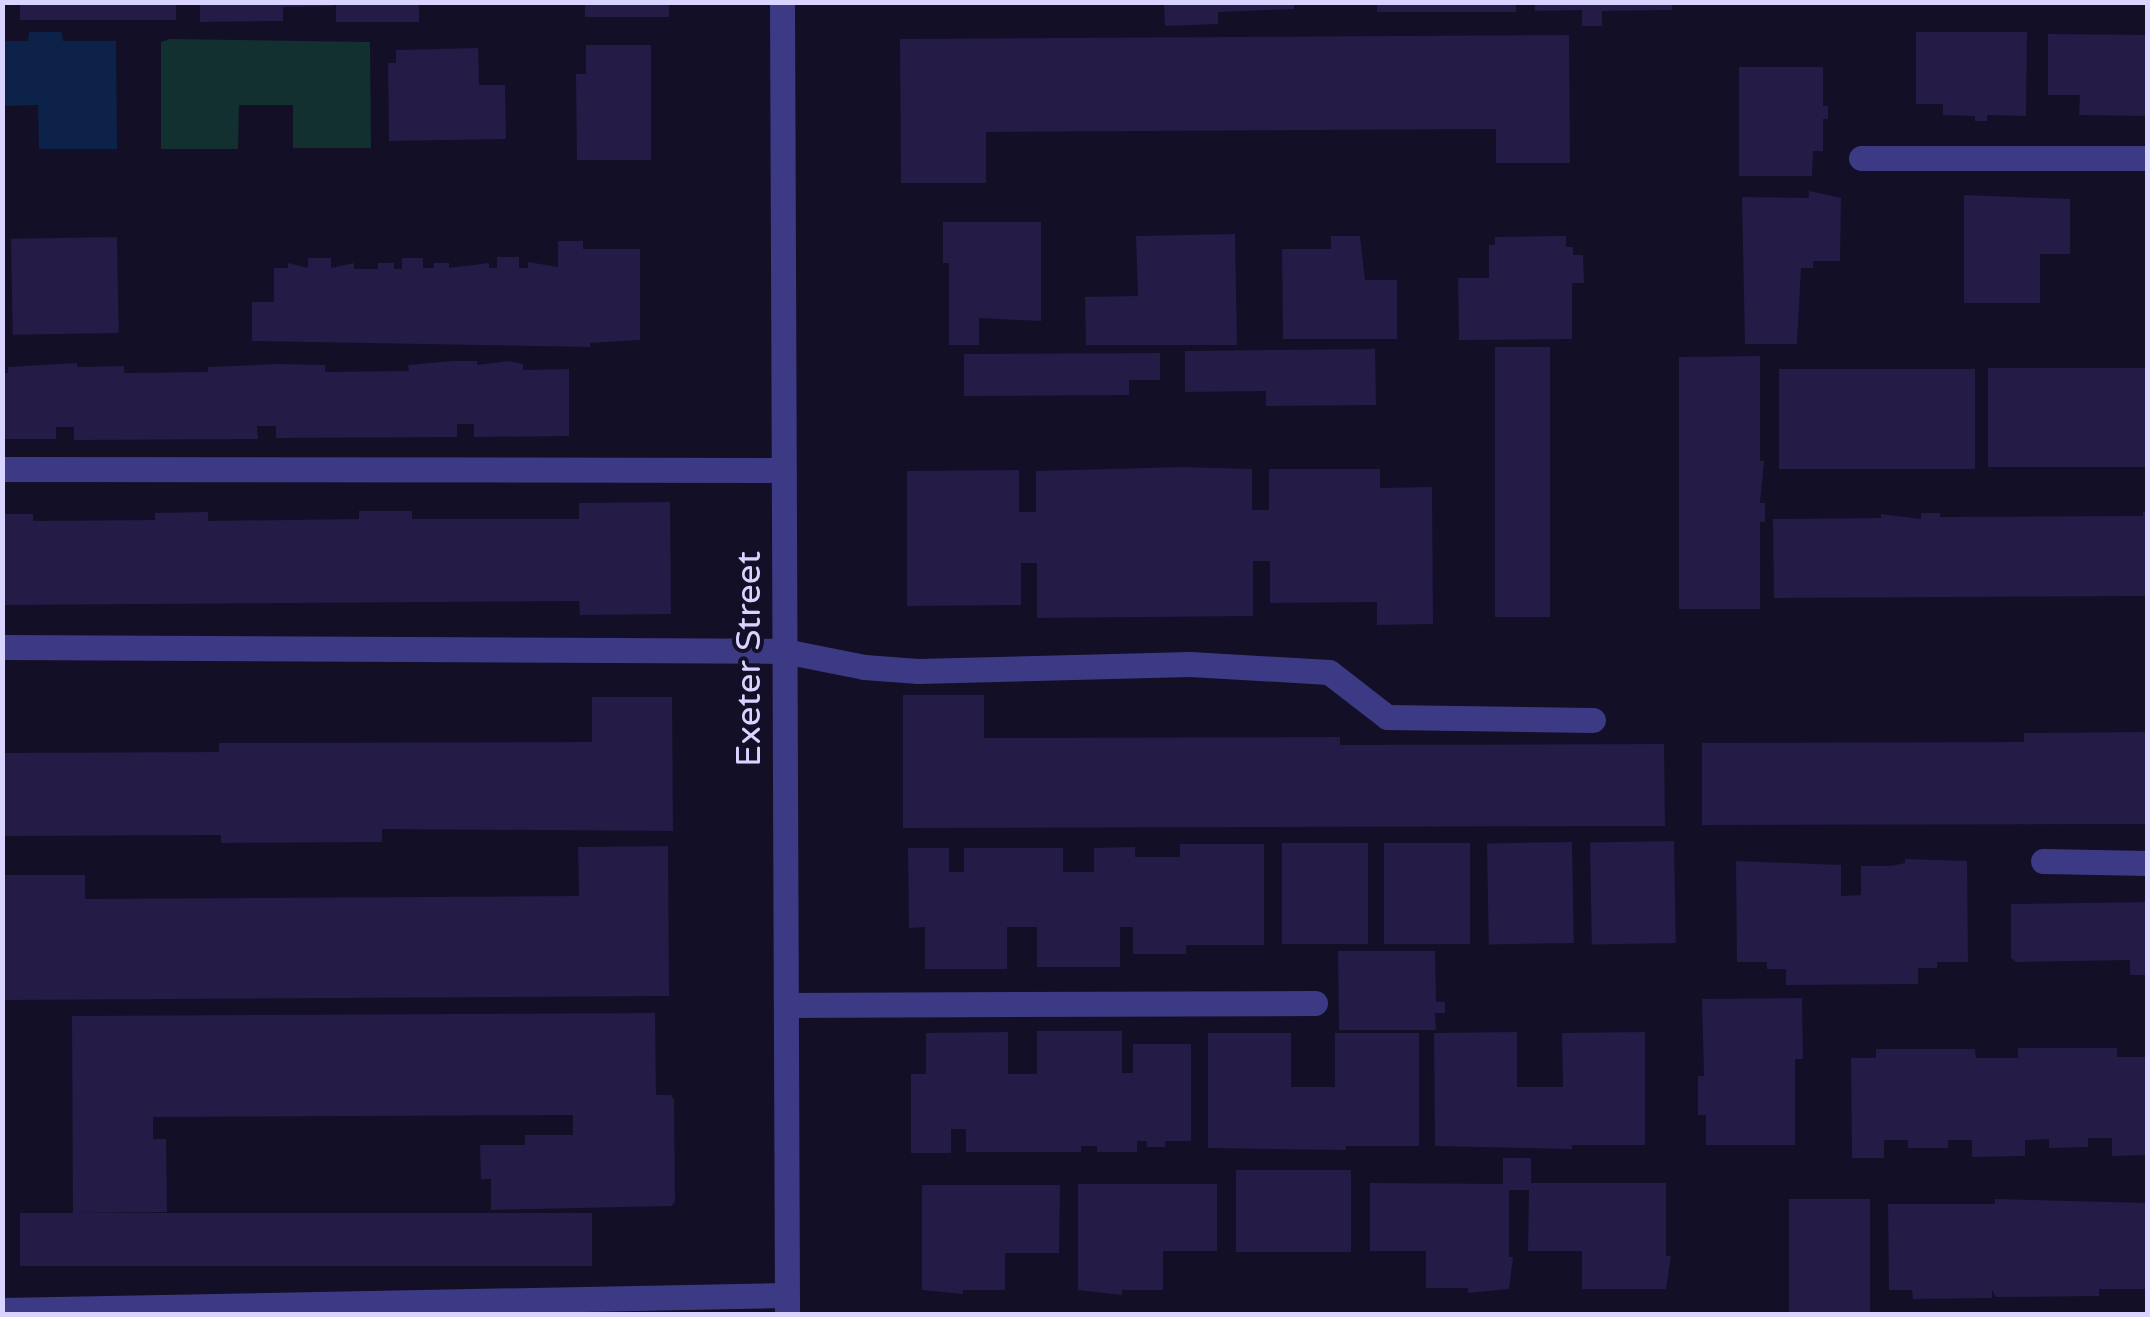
<!DOCTYPE html>
<html>
<head>
<meta charset="utf-8">
<style>
	body { margin:0 }
	#map { position:relative; width:2150px; height:1317px; overflow:hidden; background:#130f26; font-family:"Varela Round",sans-serif }
	div>[style] { position:absolute }
	[style*='--x'] { left:calc(var(--x)*1px); top:calc(var(--y)*1px); width:calc(var(--w)*1px); rotate:calc(var(--a)*1deg) }
	.green>* { inset:0; background:#12302f }
	.water>* { inset:0; background:#0c2248 }
	.building>* { inset:0; background:#241b47; transform-origin:0 0 }
	.service>* { height:25px; margin:-12.5px; padding:0 12.5px; transform-origin:12.5px; border-radius:12.5px; background:#3d3a85 }
	.minor>* { height:25px; margin:-12.5px; padding:0 12.5px; transform-origin:12.5px; border-radius:12.5px; background:#3d3a85 }
	span { translate:-50% -50%; white-space:nowrap; text-align:center; line-height:1.15; -webkit-text-stroke:8px #130f26; paint-order:stroke }
	.street-label { font-size:35px; color:#d9d4ff }
	.frame { position:absolute; inset:0; border:5px solid #d9d4ff; pointer-events:none }
</style>
</head>
<body>
<div id="map">
	<div class="green">
		<i style="clip-path:polygon(170px 39px,370px 42px,371px 148px,293px 148px,293px 105px,239px 105px,238px 149px,161px 149px,161px 42px)"></i>
	</div>
	<div class="water">
		<i style="clip-path:polygon(29px 32px,62px 32px,63px 41px,116px 41px,117px 149px,39px 149px,38px 105px,3px 106px,3px 41px,28px 41px)"></i>
	</div>
	<div class="building">
		<i style="left:20px;top:2px;width:156px;height:18px"></i>
		<i style="clip-path:polygon(200px 2px,334px 2px,334px 6px,283px 7px,283px 21px,200px 22px)"></i>
		<i style="left:336px;top:2px;width:83px;height:20px"></i>
		<i style="left:585px;top:2px;width:84px;height:15px"></i>
		<i style="clip-path:polygon(1164px 2px,1294px 2px,1294px 9px,1218px 12px,1218px 24px,1165px 26px)"></i>
		<i style="left:1377px;top:2px;width:139px;height:10px"></i>
		<i style="clip-path:polygon(1535px 2px,1672px 2px,1672px 10px,1602px 11px,1602px 26px,1582px 26px,1582px 10px,1535px 11px)"></i>
		<i style="clip-path:polygon(1916px 32px,2027px 32px,2026px 116px,1987px 115px,1987px 121px,1975px 121px,1975px 116px,1943px 115px,1943px 104px,1916px 104px)"></i>
		<i style="clip-path:polygon(2048px 34px,2148px 35px,2148px 116px,2079px 115px,2080px 95px,2048px 95px)"></i>
		<i style="clip-path:polygon(1569px 35px,1570px 163px,1496px 163px,1496px 129px,986px 132px,986px 183px,901px 183px,900px 39px)"></i>
		<i style="clip-path:polygon(586px 45px,651px 45px,651px 160px,577px 160px,576px 74px,586px 74px)"></i>
		<i style="clip-path:polygon(478px 48px,479px 85px,505px 85px,506px 139px,389px 141px,388px 63px,396px 63px,396px 50px)"></i>
		<i style="clip-path:polygon(1739px 67px,1823px 67px,1823px 106px,1828px 106px,1828px 119px,1823px 119px,1823px 151px,1813px 151px,1812px 176px,1739px 176px)"></i>
		<i style="clip-path:polygon(1809px 191px,1841px 198px,1840px 261px,1813px 261px,1813px 268px,1801px 268px,1797px 344px,1745px 344px,1742px 197px,1809px 198px)"></i>
		<i style="clip-path:polygon(1964px 195px,2070px 199px,2070px 254px,2040px 254px,2040px 303px,1964px 303px)"></i>
		<i style="clip-path:polygon(943px 222px,1041px 222px,1041px 321px,979px 318px,979px 345px,949px 345px,949px 263px,943px 263px)"></i>
		<i style="clip-path:polygon(1235px 234px,1237px 345px,1086px 345px,1085px 297px,1138px 296px,1136px 236px)"></i>
		<i style="clip-path:polygon(1331px 236px,1360px 236px,1365px 280px,1397px 280px,1397px 339px,1283px 339px,1282px 249px,1331px 249px)"></i>
		<i style="clip-path:polygon(1566px 236px,1566px 247px,1573px 247px,1573px 255px,1583px 255px,1584px 283px,1572px 283px,1572px 339px,1459px 340px,1458px 278px,1489px 278px,1489px 245px,1495px 245px,1495px 237px)"></i>
		<i style="left:117px;top:237px;width:96px;height:106px;rotate:89deg"></i>
		<i style="clip-path:polygon(558px 241px,583px 241px,583px 249px,640px 249px,640px 340px,590px 343px,590px 347px,252px 341px,252px 302px,274px 302px,274px 268px,288px 268px,288px 263px,308px 268px,308px 258px,331px 258px,331px 268px,354px 263px,354px 269px,378px 269px,378px 263px,394px 263px,394px 269px,402px 269px,402px 258px,423px 258px,423px 268px,434px 268px,434px 263px,449px 263px,449px 268px,489px 263px,489px 268px,497px 268px,497px 257px,519px 257px,519px 268px,528px 268px,528px 262px,558px 267px)"></i>
		<i style="left:1550px;top:347px;width:270px;height:55px;rotate:90deg"></i>
		<i style="clip-path:polygon(1375px 349px,1376px 405px,1266px 406px,1266px 391px,1185px 392px,1185px 351px)"></i>
		<i style="clip-path:polygon(1160px 353px,1160px 380px,1129px 380px,1129px 395px,964px 396px,964px 354px)"></i>
		<i style="clip-path:polygon(1760px 356px,1760px 461px,1764px 461px,1760px 503px,1765px 503px,1765px 522px,1760px 522px,1760px 609px,1679px 609px,1679px 357px)"></i>
		<i style="clip-path:polygon(453px 361px,477px 361px,477px 365px,509px 361px,523px 364px,523px 370px,569px 369px,569px 436px,474px 437px,474px 424px,457px 424px,457px 437px,276px 438px,276px 426px,257px 426px,258px 439px,74px 440px,74px 427px,56px 427px,56px 439px,2px 439px,2px 373px,8px 373px,8px 367px,77px 363px,77px 367px,124px 366px,124px 373px,208px 372px,208px 367px,277px 364px,325px 365px,325px 372px,409px 371px,408px 365px)"></i>
		<i style="left:1988px;top:368px;width:160px;height:99px"></i>
		<i style="left:1779px;top:369px;width:196px;height:100px"></i>
		<i style="clip-path:polygon(1182px 467px,1252px 469px,1252px 510px,1269px 510px,1269px 469px,1380px 469px,1380px 488px,1432px 487px,1433px 624px,1377px 625px,1377px 602px,1270px 603px,1270px 561px,1253px 561px,1253px 616px,1037px 618px,1037px 563px,1021px 563px,1021px 605px,907px 606px,907px 471px,1019px 470px,1019px 512px,1036px 512px,1036px 471px)"></i>
		<i style="clip-path:polygon(670px 502px,671px 614px,580px 615px,579px 601px,2px 605px,2px 514px,33px 514px,33px 521px,155px 520px,155px 513px,208px 512px,208px 521px,359px 519px,359px 511px,412px 511px,412px 519px,579px 519px,579px 503px)"></i>
		<i style="clip-path:polygon(2143px 512px,2148px 512px,2148px 596px,1774px 598px,1773px 519px,1881px 518px,1881px 514px,1921px 519px,1921px 513px,1940px 513px,1940px 517px,2143px 516px)"></i>
		<i style="clip-path:polygon(903px 695px,984px 695px,984px 738px,1340px 737px,1340px 745px,1664px 744px,1665px 826px,903px 828px)"></i>
		<i style="clip-path:polygon(592px 697px,672px 697px,673px 831px,382px 829px,382px 842px,221px 843px,221px 835px,2px 836px,2px 753px,219px 752px,219px 743px,592px 742px)"></i>
		<i style="clip-path:polygon(2148px 732px,2148px 824px,1702px 825px,1702px 743px,2024px 742px,2024px 733px)"></i>
		<i style="left:1674px;top:841px;width:102px;height:84px;rotate:89deg"></i>
		<i style="left:1572px;top:842px;width:101px;height:85px;rotate:89deg"></i>
		<i style="left:1282px;top:843px;width:86px;height:101px"></i>
		<i style="left:1384px;top:843px;width:86px;height:101px"></i>
		<i style="clip-path:polygon(1180px 844px,1264px 844px,1264px 945px,1186px 945px,1186px 954px,1133px 954px,1133px 927px,1120px 927px,1120px 967px,1037px 967px,1037px 927px,1007px 927px,1007px 969px,925px 969px,925px 927px,909px 928px,908px 848px,949px 848px,949px 872px,964px 872px,964px 848px,1063px 848px,1063px 872px,1094px 872px,1094px 848px,1135px 847px,1135px 857px,1180px 857px)"></i>
		<i style="clip-path:polygon(668px 846px,669px 996px,4px 1000px,3px 875px,85px 875px,85px 899px,579px 896px,578px 847px)"></i>
		<i style="clip-path:polygon(1905px 859px,1967px 861px,1968px 962px,1937px 962px,1937px 968px,1918px 968px,1918px 984px,1786px 985px,1786px 969px,1767px 969px,1767px 962px,1737px 962px,1736px 861px,1841px 865px,1841px 896px,1861px 895px,1861px 866px,1890px 866px,1905px 863px)"></i>
		<i style="clip-path:polygon(2148px 902px,2148px 975px,2130px 975px,2130px 960px,2016px 962px,2011px 958px,2011px 904px)"></i>
		<i style="clip-path:polygon(1338px 951px,1435px 951px,1436px 1002px,1445px 1002px,1445px 1013px,1435px 1013px,1436px 1030px,1339px 1030px)"></i>
		<i style="clip-path:polygon(1802px 998px,1803px 1059px,1795px 1059px,1795px 1145px,1706px 1145px,1706px 1115px,1698px 1115px,1698px 1076px,1704px 1076px,1702px 999px)"></i>
		<i style="clip-path:polygon(655px 1013px,656px 1095px,671px 1095px,674px 1100px,675px 1202px,671px 1206px,491px 1210px,491px 1179px,481px 1179px,480px 1145px,525px 1145px,525px 1135px,573px 1135px,573px 1115px,153px 1117px,153px 1139px,166px 1139px,167px 1212px,73px 1213px,72px 1016px)"></i>
		<i style="clip-path:polygon(1037px 1031px,1122px 1031px,1122px 1073px,1133px 1073px,1133px 1044px,1191px 1044px,1191px 1141px,1165px 1141px,1165px 1147px,1147px 1147px,1147px 1141px,1137px 1141px,1137px 1152px,1097px 1152px,1097px 1146px,1081px 1146px,1081px 1152px,966px 1152px,966px 1129px,951px 1129px,951px 1153px,911px 1153px,911px 1074px,926px 1074px,926px 1033px,1008px 1032px,1008px 1074px,1037px 1074px)"></i>
		<i style="clip-path:polygon(1517px 1032px,1517px 1087px,1563px 1087px,1562px 1033px,1645px 1032px,1645px 1145px,1572px 1145px,1572px 1149px,1435px 1146px,1434px 1033px)"></i>
		<i style="clip-path:polygon(1208px 1033px,1291px 1033px,1291px 1087px,1335px 1087px,1335px 1033px,1419px 1033px,1419px 1146px,1346px 1146px,1346px 1150px,1208px 1148px)"></i>
		<i style="clip-path:polygon(2018px 1048px,2117px 1048px,2117px 1057px,2148px 1057px,2148px 1155px,2112px 1156px,2112px 1138px,2088px 1138px,2088px 1147px,2049px 1148px,2049px 1139px,2025px 1140px,2025px 1156px,1972px 1157px,1972px 1140px,1948px 1140px,1948px 1148px,1908px 1148px,1908px 1140px,1884px 1140px,1884px 1158px,1852px 1158px,1851px 1058px,1876px 1058px,1876px 1049px,1975px 1049px,1976px 1058px,2018px 1058px)"></i>
		<i style="clip-path:polygon(1503px 1158px,1531px 1158px,1531px 1183px,1666px 1183px,1666px 1256px,1671px 1256px,1666px 1289px,1582px 1289px,1582px 1251px,1528px 1251px,1529px 1190px,1509px 1190px,1509px 1257px,1513px 1257px,1509px 1289px,1468px 1293px,1468px 1288px,1426px 1288px,1426px 1251px,1370px 1251px,1370px 1183px,1503px 1184px)"></i>
		<i style="left:1236px;top:1170px;width:115px;height:82px"></i>
		<i style="clip-path:polygon(1078px 1184px,1217px 1184px,1217px 1251px,1163px 1251px,1163px 1290px,1122px 1290px,1122px 1295px,1078px 1290px)"></i>
		<i style="clip-path:polygon(922px 1185px,1060px 1185px,1059px 1253px,1005px 1253px,1005px 1290px,963px 1290px,963px 1294px,922px 1290px)"></i>
		<i style="left:1789px;top:1199px;width:81px;height:115px"></i>
		<i style="clip-path:polygon(1995px 1199px,2148px 1203px,2148px 1289px,2099px 1289px,2099px 1296px,1996px 1297px,1992px 1290px,1992px 1298px,1913px 1299px,1912px 1290px,1889px 1290px,1888px 1204px,1995px 1204px)"></i>
		<i style="left:592px;top:1213px;width:53px;height:572px;rotate:90deg"></i>
	</div>
	<div class="service">
		<i style="--x:1861;--y:158;--w:287;--a:0"></i>
		<i style="--x:2;--y:469;--w:781;--a:0.07"></i>
		<i style="--x:2;--y:647;--w:782;--a:0.29"></i>
		<i style="--x:784;--y:651;--w:82;--a:11.3"></i>
		<i style="--x:864;--y:667;--w:54;--a:4.2"></i>
		<i style="--x:918;--y:671;--w:272;--a:-1.5"></i>
		<i style="--x:1190;--y:664;--w:139;--a:3.3"></i>
		<i style="--x:1329;--y:672;--w:73;--a:37.8"></i>
		<i style="--x:1387;--y:717;--w:206;--a:0.8"></i>
		<i style="--x:2043;--y:861;--w:105;--a:1.1"></i>
		<i style="--x:786;--y:1005;--w:529;--a:-0.22"></i>
		<i style="--x:2;--y:1310;--w:785;--a:-1.09"></i>
	</div>
	<div class="minor">
		<i style="--x:782;--y:2;--w:1312;--a:89.78"></i>
	</div>
	<div class="street-label">
		<span style="left:749px;top:659px;rotate:-90deg">Exeter Street</span>
	</div>
	<div class="frame"></div>
</div>
</body>
</html>
